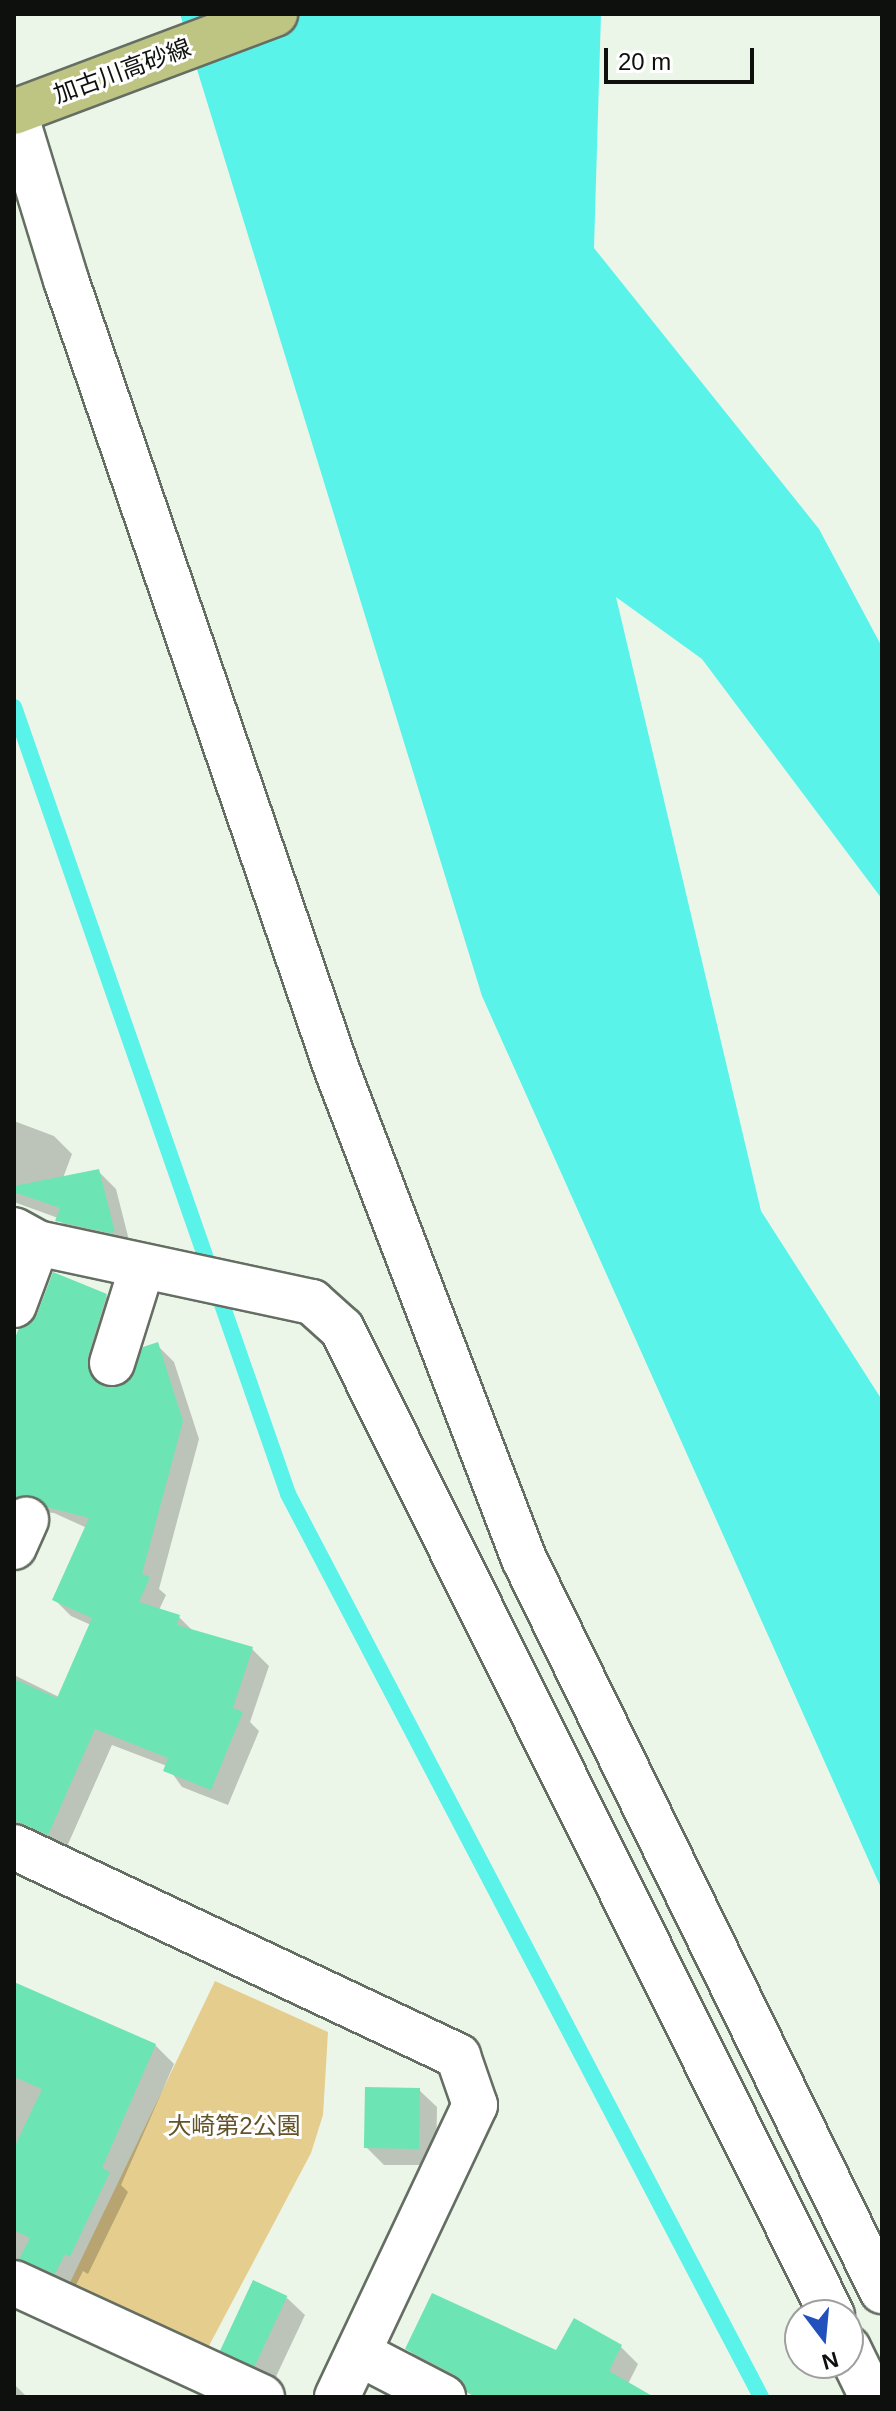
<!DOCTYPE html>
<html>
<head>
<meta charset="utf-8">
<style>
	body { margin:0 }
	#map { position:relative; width:896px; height:2411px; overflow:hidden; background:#ebf6e9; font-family:Arial,"Noto Sans JP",sans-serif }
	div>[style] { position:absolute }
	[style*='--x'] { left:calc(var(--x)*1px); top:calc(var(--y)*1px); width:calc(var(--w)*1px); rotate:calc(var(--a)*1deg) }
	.green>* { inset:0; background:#e5cd8d }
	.water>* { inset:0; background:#59f3ea }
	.shadow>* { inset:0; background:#0003 }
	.stream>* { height:16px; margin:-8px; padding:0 8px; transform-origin:8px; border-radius:8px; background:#59f3ea }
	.building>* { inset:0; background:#6de4b4; transform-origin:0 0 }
	.roads { filter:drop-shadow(2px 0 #656e63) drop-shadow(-2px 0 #656e63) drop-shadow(0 2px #656e63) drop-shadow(0 -2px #656e63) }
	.street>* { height:44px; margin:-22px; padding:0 22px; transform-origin:22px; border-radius:22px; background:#fff }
	.primary>* { height:44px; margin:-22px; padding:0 22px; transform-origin:22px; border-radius:22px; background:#bec482 }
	span { translate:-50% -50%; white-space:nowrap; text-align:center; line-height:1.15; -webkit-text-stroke:6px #fff; paint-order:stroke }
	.street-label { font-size:24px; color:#0d100c }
	.park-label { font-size:24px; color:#625328 }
	.frame { position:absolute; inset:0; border:16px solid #0d100c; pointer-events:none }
	.north { position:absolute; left:784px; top:2299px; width:80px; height:80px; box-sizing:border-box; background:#fff; border:2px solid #9e9f9e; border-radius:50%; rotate:164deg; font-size:22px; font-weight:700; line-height:32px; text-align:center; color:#0d100c }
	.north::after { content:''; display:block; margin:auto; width:28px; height:36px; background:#2250bd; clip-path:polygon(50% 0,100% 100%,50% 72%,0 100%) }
	.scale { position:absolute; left:604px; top:48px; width:150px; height:36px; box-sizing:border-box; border:4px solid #0d100c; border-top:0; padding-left:10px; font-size:24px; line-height:28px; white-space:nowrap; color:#0d100c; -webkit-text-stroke:6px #fff; paint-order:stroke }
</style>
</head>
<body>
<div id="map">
	<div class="green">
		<i style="clip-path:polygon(215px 1981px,328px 2032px,323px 2115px,311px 2153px,202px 2359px,64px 2295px)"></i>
	</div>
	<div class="water">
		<i style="clip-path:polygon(180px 14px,601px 14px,594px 248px,819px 529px,882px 647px,882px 899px,702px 659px,616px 597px,761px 1211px,882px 1400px,882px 1890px,482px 996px)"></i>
	</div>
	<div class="shadow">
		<i style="clip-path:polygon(14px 1121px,54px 1136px,72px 1154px,63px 1178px,98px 1171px,116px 1189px,131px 1248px,75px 1238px,58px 1218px,14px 1202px)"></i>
		<i style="clip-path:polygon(106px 1296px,123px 1313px,104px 1374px,107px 1389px,130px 1384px,157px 1345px,174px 1362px,199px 1439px,159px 1589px,166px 1595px,159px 1610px,179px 1617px,194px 1632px,252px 1649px,269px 1666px,250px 1722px,259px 1731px,228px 1805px,182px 1787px,167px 1766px,112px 1745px,65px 1851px,14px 1832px,14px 1675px,59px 1697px,91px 1625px,71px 1616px,54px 1599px,87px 1528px,54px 1513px,14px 1509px,14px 1347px)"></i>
		<i style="clip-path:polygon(14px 1984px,155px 2045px,174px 2064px,121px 2185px,128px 2192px,88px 2274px,83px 2271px,73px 2291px,14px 2268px)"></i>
		<i style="clip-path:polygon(419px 2090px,437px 2107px,436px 2165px,384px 2165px,366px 2147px)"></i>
		<i style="clip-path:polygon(287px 2298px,305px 2315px,273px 2383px,241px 2368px,223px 2350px)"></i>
		<i style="clip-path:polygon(621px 2347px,638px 2364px,628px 2384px,650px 2397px,473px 2396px,425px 2366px,408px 2349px,557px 2353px)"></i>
		<i style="clip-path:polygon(14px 2384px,27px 2397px,14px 2397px)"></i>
	</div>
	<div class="stream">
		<i style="--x:14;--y:707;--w:833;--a:70.8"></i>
		<i style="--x:288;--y:1494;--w:1019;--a:62.35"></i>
	</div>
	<div class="building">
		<i style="clip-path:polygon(99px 1169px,115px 1232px,110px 1233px,55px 1221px,60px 1208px,14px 1192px,14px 1186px)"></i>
		<i style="clip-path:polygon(53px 1272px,107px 1294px,88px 1356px,93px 1379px,105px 1387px,128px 1382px,143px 1347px,158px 1342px,183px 1421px,142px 1574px,150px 1577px,139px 1602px,180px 1615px,177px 1625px,253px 1647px,233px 1708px,243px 1712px,211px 1790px,163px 1771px,168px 1758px,95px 1729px,48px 1835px,14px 1820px,14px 1679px,57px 1698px,92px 1618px,52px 1600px,89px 1518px,47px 1507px,35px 1497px,14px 1498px,14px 1341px,18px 1330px,37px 1314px)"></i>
		<i style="clip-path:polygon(14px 1982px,156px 2044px,102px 2168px,110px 2172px,70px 2257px,65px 2254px,55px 2274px,19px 2259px,30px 2238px,14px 2230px,14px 2148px,42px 2089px,14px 2077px)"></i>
		<i style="left:365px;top:2087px;width:55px;height:61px;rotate:1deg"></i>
		<i style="left:253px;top:2280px;width:38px;height:78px;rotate:25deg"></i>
		<i style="clip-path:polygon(432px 2293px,556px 2350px,574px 2318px,622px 2345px,609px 2371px,654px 2397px,477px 2397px,467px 2392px,455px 2375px,405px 2349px)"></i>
	</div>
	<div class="roads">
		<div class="street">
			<i style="--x:14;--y:110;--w:178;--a:73"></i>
			<i style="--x:66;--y:280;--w:835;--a:71.07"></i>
			<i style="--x:337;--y:1070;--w:524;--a:69.07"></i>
			<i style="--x:524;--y:1559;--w:815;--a:63.94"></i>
			<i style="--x:14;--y:1230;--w:26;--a:29"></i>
			<i style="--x:37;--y:1243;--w:281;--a:12.1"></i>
			<i style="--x:312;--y:1302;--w:40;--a:42"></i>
			<i style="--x:342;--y:1329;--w:1101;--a:63.57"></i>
			<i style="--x:14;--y:1305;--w:66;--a:-69.6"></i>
			<i style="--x:112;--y:1363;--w:101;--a:-72.6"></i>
			<i style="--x:14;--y:1547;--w:30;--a:-66"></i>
			<i style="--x:14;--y:1847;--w:491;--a:25.2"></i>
			<i style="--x:458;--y:2056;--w:52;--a:70.9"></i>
			<i style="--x:475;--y:2105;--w:323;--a:115.3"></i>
			<i style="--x:14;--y:2283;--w:273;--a:24.7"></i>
			<i style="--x:848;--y:2348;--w:55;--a:63.9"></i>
			<i style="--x:358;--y:2353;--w:96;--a:27.4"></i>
		</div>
		<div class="primary">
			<i style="--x:14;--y:112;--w:279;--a:-20.6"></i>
		</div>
	</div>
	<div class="street-label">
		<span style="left:122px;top:71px;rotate:-20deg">加古川高砂線</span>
	</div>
	<div class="park-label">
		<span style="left:234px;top:2126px">大崎第2公園</span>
	</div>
	<div class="frame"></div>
	<div class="north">N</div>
	<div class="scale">20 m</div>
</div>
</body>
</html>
